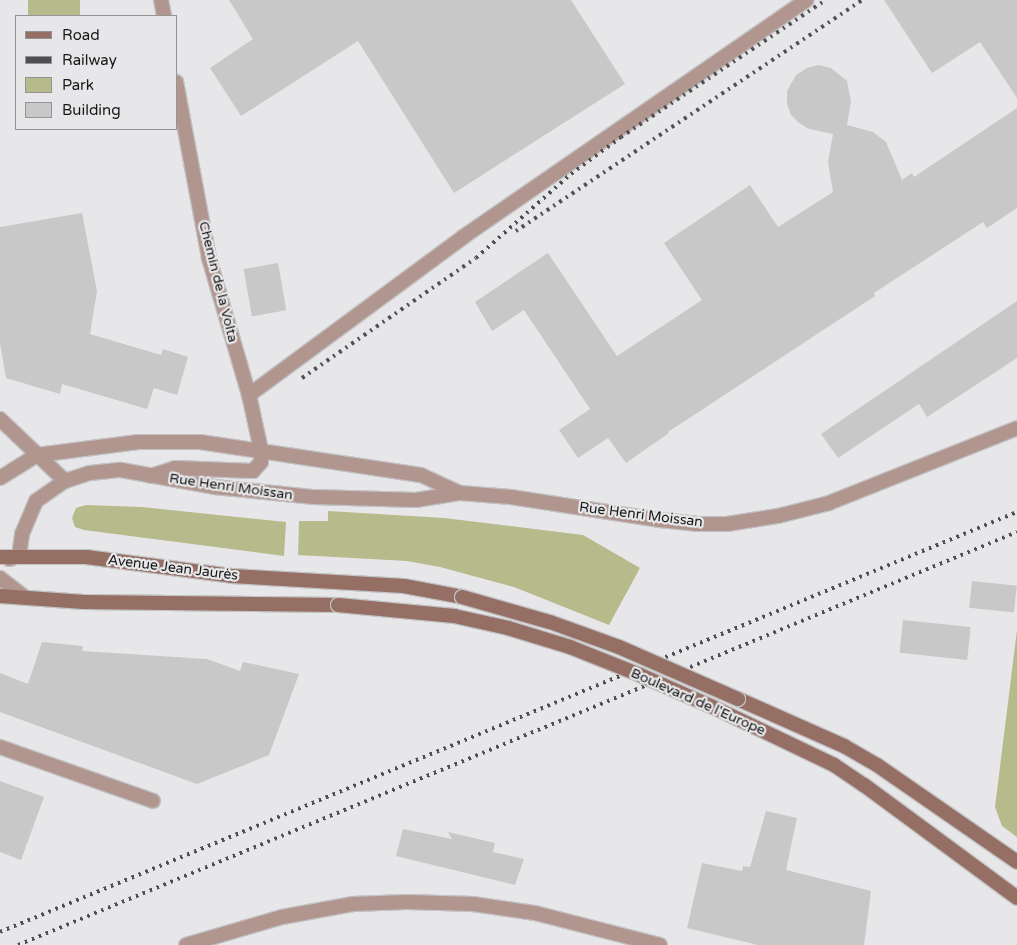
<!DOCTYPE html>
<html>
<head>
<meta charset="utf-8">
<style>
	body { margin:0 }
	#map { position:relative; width:1017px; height:945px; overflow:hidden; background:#e7e7e9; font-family:"Varela Round",sans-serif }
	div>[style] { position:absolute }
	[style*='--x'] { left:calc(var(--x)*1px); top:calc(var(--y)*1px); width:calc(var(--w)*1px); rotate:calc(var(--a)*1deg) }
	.green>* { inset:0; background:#b7ba8b; transform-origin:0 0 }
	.building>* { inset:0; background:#c8c8c9; transform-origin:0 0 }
	.roads { filter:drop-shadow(1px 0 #c2c2c4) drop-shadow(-1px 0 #c2c2c4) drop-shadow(0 1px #c2c2c4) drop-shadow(0 -1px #c2c2c4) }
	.service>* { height:14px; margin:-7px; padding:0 7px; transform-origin:7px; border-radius:7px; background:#b1968f }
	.minor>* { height:14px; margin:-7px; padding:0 7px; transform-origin:7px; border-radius:7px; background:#b1968f }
	.tertiary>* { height:14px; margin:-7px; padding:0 7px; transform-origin:7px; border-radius:7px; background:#b1968f }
	.secondary>* { height:14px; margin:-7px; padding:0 7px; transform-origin:7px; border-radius:7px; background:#956e64 }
	.rail>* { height:4px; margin-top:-2px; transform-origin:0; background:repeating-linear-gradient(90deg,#4f4f51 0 2.5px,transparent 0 7.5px) }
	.bridges { filter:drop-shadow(1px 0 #c2c2c4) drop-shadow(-1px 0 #c2c2c4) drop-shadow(0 1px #c2c2c4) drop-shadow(0 -1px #c2c2c4) }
	.secondary-bridge>* { height:14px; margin:-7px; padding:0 7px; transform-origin:7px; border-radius:7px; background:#956e64 }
	span { translate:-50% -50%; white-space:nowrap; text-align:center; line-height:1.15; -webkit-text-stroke:4.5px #e7e7e9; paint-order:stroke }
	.street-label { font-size:14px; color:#181819 }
	.legend { position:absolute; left:15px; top:15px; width:162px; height:115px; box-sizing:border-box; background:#e7e7e9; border:1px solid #949496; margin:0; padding:6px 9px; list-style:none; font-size:15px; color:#181819 }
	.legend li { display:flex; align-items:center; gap:10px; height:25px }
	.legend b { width:25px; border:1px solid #949496 }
</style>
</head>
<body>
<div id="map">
	<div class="green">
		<i style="left:28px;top:0;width:52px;height:16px"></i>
		<i style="clip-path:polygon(86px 505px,142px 507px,286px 522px,284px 556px,84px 530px,75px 527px,72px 518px,76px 508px)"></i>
		<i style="clip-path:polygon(328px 511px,444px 518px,583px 535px,640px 568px,609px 625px,514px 587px,440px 567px,407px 561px,298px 555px,299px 521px,328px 521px)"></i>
		<i style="clip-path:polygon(1017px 630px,1017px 837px,1002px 826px,995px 807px)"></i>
	</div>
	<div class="building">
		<i style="clip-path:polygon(229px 0,571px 0,625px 84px,454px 193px,358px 41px,241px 116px,210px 68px,253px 39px)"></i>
		<i style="clip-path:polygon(884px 0,1017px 0,1017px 98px,980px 42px,932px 73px)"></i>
		<i style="clip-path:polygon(818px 65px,831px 68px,847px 81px,851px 101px,847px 125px,873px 132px,886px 142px,902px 180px,912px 173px,914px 177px,1017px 108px,1017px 208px,987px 228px,983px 222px,874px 293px,875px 296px,668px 432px,669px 433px,626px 463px,608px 438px,578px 458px,559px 430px,590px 409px,524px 310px,492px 331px,475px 302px,548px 253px,617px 356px,702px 300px,664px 243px,750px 185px,778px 227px,833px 192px,828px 162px,833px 134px,809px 129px,799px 123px,791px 115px,787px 104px,787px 91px,796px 75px,807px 68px)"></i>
		<i style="clip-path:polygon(82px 213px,97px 291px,90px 334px,161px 355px,163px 349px,188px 357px,177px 395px,154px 388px,147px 409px,62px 384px,60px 394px,6px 378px,0 343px,0 227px)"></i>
		<i style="left:278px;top:263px;width:48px;height:35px;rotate:80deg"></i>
		<i style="clip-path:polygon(1017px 301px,1017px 358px,927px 417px,919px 404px,838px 458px,821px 434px)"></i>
		<i style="left:972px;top:581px;width:45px;height:27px;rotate:6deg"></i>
		<i style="left:903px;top:620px;width:68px;height:33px;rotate:6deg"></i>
		<i style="clip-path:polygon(42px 642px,83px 646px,82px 651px,207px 659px,240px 671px,243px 662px,299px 674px,269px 755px,197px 784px,0 712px,0 673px,28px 684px)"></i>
		<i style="clip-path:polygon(0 781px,44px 797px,21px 860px,0 852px)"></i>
		<i style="clip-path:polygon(766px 811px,797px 818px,786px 870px,871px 891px,864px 945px,758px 945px,687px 928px,702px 863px,742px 871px,743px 866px,750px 867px)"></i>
		<i style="clip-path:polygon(403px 829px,452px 839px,448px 832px,495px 843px,493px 852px,524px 859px,515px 885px,396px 856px)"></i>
	</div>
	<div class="roads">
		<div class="service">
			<i style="--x:249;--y:395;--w:266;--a:-36.4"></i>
			<i style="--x:463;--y:237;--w:417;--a:-34.6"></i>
		</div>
		<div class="minor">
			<i style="--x:161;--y:0;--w:16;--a:79"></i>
			<i style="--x:0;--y:419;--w:90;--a:43.6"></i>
			<i style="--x:151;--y:476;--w:25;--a:-18"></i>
			<i style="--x:175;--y:468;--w:78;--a:2.2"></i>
			<i style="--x:253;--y:471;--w:12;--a:-48"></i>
			<i style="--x:261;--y:462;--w:12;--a:-90"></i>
			<i style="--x:261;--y:450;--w:56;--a:-102.3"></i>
			<i style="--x:249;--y:395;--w:143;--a:-106.3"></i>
			<i style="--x:209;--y:258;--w:179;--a:-100.6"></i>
			<i style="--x:0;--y:747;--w:162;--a:19.4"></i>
		</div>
		<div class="tertiary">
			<i style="--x:0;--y:478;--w:44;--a:-31.9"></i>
			<i style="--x:37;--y:455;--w:102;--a:-7.3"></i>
			<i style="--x:138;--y:442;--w:62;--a:0"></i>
			<i style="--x:200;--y:442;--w:223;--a:8.5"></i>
			<i style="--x:421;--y:475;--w:43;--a:24.8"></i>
			<i style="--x:9;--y:559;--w:10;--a:-17"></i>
			<i style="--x:19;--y:556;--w:22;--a:-82"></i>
			<i style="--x:22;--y:534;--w:36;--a:-67"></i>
			<i style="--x:36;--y:501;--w:35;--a:-35"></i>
			<i style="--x:65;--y:481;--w:26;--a:-18"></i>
			<i style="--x:90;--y:473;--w:31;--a:-6"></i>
			<i style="--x:121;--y:470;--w:96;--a:10.3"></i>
			<i style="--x:215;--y:487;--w:100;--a:5.8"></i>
			<i style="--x:314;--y:497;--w:102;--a:1.7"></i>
			<i style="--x:416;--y:500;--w:45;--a:-9"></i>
			<i style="--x:460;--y:493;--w:51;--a:4.5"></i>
			<i style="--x:511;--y:497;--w:151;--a:8.8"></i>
			<i style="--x:660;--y:520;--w:36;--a:6"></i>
			<i style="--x:696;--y:524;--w:31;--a:0"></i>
			<i style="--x:727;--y:524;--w:52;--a:-8.9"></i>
			<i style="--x:778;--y:516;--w:53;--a:-14.3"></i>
			<i style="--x:829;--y:503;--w:202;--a:-21.7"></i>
			<i style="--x:0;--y:578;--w:31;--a:38"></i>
			<i style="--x:186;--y:945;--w:100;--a:-16.3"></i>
			<i style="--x:282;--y:917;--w:72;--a:-10.4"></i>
			<i style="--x:353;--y:904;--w:54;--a:-2.1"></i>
			<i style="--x:407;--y:902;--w:66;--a:1.7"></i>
			<i style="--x:473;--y:904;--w:63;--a:8.3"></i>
			<i style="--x:535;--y:913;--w:129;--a:14.4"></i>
		</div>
		<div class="secondary">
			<i style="--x:0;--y:557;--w:86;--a:0"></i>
			<i style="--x:86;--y:557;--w:147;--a:7.4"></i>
			<i style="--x:232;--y:576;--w:172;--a:3.3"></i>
			<i style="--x:404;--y:586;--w:59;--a:10.7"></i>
			<i style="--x:0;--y:596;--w:84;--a:4.1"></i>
			<i style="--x:84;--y:602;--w:254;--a:0.7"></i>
			<i style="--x:738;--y:699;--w:116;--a:23.9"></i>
			<i style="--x:844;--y:746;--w:38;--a:30"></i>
			<i style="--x:877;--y:765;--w:170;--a:34.7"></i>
			<i style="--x:713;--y:707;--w:134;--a:25.6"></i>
			<i style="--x:834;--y:765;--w:36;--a:34"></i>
			<i style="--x:864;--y:785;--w:190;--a:36.4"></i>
		</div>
	</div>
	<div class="rail">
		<i style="--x:516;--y:231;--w:416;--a:-33.7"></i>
		<i style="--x:302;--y:378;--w:211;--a:-34.6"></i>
		<i style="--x:476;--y:258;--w:127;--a:-41.5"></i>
		<i style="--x:571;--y:174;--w:62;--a:-36.5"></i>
		<i style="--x:621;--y:137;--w:247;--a:-33.8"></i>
		<i style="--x:0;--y:932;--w:1100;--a:-22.44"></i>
		<i style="--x:18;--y:945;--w:1081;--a:-22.46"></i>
	</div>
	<div class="bridges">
		<div class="secondary-bridge">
			<i style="--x:462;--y:597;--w:91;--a:15.9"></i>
			<i style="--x:550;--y:622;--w:73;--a:19.9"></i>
			<i style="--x:619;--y:647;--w:130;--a:23.6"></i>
			<i style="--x:338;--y:605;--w:117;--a:5.4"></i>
			<i style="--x:454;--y:616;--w:55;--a:12.5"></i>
			<i style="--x:508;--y:628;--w:65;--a:17"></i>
			<i style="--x:570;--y:647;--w:75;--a:21.8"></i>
			<i style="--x:640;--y:675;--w:80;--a:23.7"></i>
		</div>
	</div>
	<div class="street-label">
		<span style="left:218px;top:282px;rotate:76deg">Chemin de la Volta</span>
		<span style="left:231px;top:487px;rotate:8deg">Rue Henri Moissan</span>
		<span style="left:641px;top:515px;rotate:7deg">Rue Henri Moissan</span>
		<span style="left:173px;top:568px;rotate:7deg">Avenue Jean Jaurès</span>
		<span style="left:698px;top:702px;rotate:24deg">Boulevard de l'Europe</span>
	</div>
	<ul class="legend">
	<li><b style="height:6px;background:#956e64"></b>Road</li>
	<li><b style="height:6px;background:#4f4f51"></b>Railway</li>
	<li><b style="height:14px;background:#b7ba8b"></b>Park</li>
	<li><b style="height:14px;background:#c8c8c9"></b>Building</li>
	</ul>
</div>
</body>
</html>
